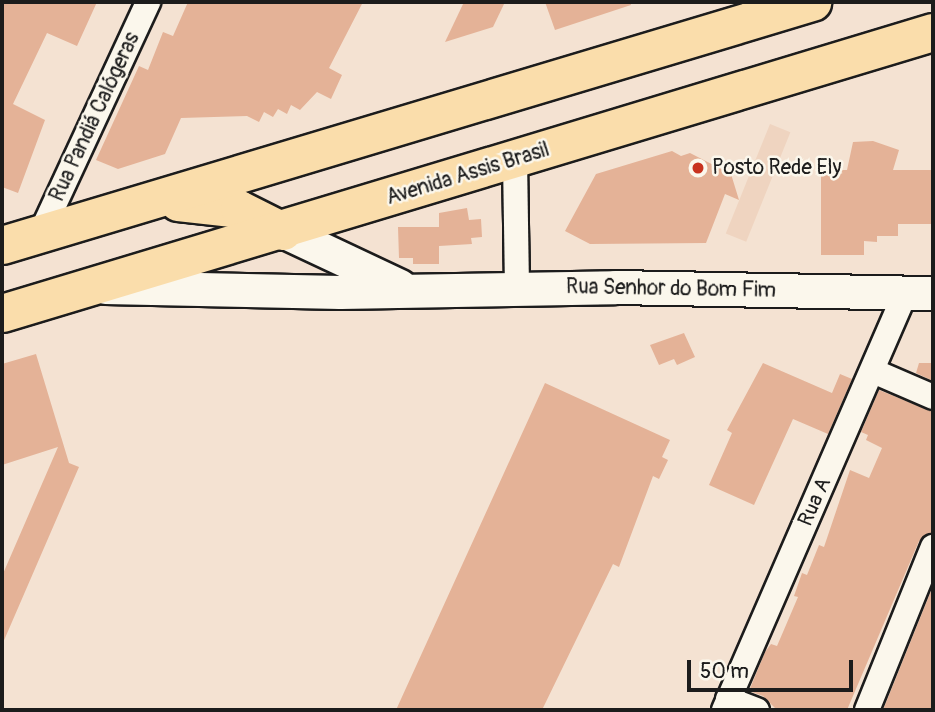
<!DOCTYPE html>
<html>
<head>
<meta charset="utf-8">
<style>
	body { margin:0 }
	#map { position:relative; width:935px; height:712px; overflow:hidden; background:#f4e2d2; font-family:Pangolin,sans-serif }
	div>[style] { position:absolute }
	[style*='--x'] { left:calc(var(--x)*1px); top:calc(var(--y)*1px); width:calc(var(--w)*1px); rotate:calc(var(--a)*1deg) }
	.built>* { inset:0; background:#efd4c0; transform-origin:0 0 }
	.building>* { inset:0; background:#e4b297 }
	.roads { filter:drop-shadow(2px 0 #1c1c1c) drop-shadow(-2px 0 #1c1c1c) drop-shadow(0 2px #1c1c1c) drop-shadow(0 -2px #1c1c1c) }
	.street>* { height:24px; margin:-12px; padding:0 12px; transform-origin:12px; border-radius:12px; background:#fbf7ec }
	.secondary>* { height:33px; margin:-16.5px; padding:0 16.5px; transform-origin:16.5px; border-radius:16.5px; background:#fbf7ec }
	.primary>* { height:37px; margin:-18.5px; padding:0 18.5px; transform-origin:18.5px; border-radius:18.5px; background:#faddab }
	.dots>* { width:19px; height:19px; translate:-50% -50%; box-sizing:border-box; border:4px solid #fbf7ec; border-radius:50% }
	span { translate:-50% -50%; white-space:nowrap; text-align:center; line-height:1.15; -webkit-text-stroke:5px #fbf7ec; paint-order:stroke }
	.street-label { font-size:21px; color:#1c1c1c }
	.poi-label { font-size:21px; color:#1c1c1c }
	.left { translate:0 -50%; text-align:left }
	.frame { position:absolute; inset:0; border:4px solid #1c1c1c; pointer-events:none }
	.scale { position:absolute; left:687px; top:660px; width:166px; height:32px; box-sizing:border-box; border:4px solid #1c1c1c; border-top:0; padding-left:9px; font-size:21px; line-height:24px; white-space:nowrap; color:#1c1c1c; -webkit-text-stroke:5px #fbf7ec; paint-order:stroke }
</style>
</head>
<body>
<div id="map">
	<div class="built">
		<i style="left:770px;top:124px;width:22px;height:118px;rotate:22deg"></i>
	</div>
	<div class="building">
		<i style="clip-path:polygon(2px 2px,97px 2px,77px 46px,47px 33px,13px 104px,45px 120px,18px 193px,2px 187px)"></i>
		<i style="clip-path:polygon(188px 2px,363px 2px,329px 68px,342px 75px,331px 99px,317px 92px,300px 110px,291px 105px,287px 114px,278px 109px,273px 117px,264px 112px,259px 122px,247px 116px,181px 118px,165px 154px,118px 169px,96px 160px,139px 66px,148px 70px,163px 32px,173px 36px)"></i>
		<i style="clip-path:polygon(464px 2px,505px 2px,493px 27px,445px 42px)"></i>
		<i style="clip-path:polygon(545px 2px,630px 2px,631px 5px,555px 30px)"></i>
		<i style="clip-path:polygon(873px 141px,899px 150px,893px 170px,933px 170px,933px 224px,898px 224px,898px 236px,877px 236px,877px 242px,864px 241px,864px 255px,821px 255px,821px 170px,847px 170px,853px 142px)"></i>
		<i style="clip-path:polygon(672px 151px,681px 156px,690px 153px,731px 174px,739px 200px,725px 194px,706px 243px,590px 244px,565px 231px,596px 174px)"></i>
		<i style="clip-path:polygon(467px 208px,469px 220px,481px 219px,482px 237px,471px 238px,472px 244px,439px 246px,439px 264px,413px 264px,413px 258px,399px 258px,398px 227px,439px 227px,439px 213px)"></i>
		<i style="clip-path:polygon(684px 333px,695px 357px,677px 365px,674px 359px,659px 365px,650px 345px)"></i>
		<i style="clip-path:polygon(36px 354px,69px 463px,79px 467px,2px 645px,2px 576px,58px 447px,2px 465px,2px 364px)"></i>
		<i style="clip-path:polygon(763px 363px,832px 393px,840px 374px,852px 379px,828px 434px,793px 419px,754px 505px,709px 485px,732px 433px,727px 430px)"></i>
		<i style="clip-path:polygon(919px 363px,933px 363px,933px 381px,916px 373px)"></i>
		<i style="clip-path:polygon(545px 383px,670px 440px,662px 457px,668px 460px,659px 479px,653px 476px,619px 567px,613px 564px,542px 710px,396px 710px)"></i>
		<i style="clip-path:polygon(879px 390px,933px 412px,933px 532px,919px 541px,847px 710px,777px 710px,763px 696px,749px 691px,765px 652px,771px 644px,777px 646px,798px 597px,794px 596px,802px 573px,807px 575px,819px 545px,824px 547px,850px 470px,869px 478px,882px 448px,866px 440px,868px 435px,861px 432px)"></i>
		<i style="clip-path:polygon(933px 586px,933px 710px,883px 710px)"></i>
	</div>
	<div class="roads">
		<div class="street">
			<i style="--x:515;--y:160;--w:128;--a:89.1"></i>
			<i style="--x:41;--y:233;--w:255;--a:-65.1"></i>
			<i style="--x:873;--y:371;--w:65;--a:23.4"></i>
			<i style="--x:728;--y:699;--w:31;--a:21"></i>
			<i style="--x:724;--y:710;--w:455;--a:-66.5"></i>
			<i style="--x:867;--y:710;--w:176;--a:-68"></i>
		</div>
		<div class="secondary">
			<i style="--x:283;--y:231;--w:129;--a:25.2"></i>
			<i style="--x:105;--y:287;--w:235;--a:1.2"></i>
			<i style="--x:340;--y:292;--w:275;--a:-1"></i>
			<i style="--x:615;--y:287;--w:318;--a:1.1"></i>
		</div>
		<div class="primary">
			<i style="--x:178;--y:202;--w:61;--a:6.5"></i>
			<i style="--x:239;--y:209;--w:49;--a:26.6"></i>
			<i style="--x:2;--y:245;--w:846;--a:-16.7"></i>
			<i style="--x:2;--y:313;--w:972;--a:-16.8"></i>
		</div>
	</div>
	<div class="dots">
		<i style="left:698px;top:168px;background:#c8321e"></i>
	</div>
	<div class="street-label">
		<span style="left:95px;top:117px;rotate:-65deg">Rua Pandiá Calógeras</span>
		<span style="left:468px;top:174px;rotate:-17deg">Avenida Assis Brasil</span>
		<span style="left:671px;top:289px;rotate:1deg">Rua Senhor do Bom Fim</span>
		<span style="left:815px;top:502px;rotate:-66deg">Rua A</span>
	</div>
	<div class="poi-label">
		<span class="left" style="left:712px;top:168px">Posto Rede Ely</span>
	</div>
	<div class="frame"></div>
	<div class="scale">50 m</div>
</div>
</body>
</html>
